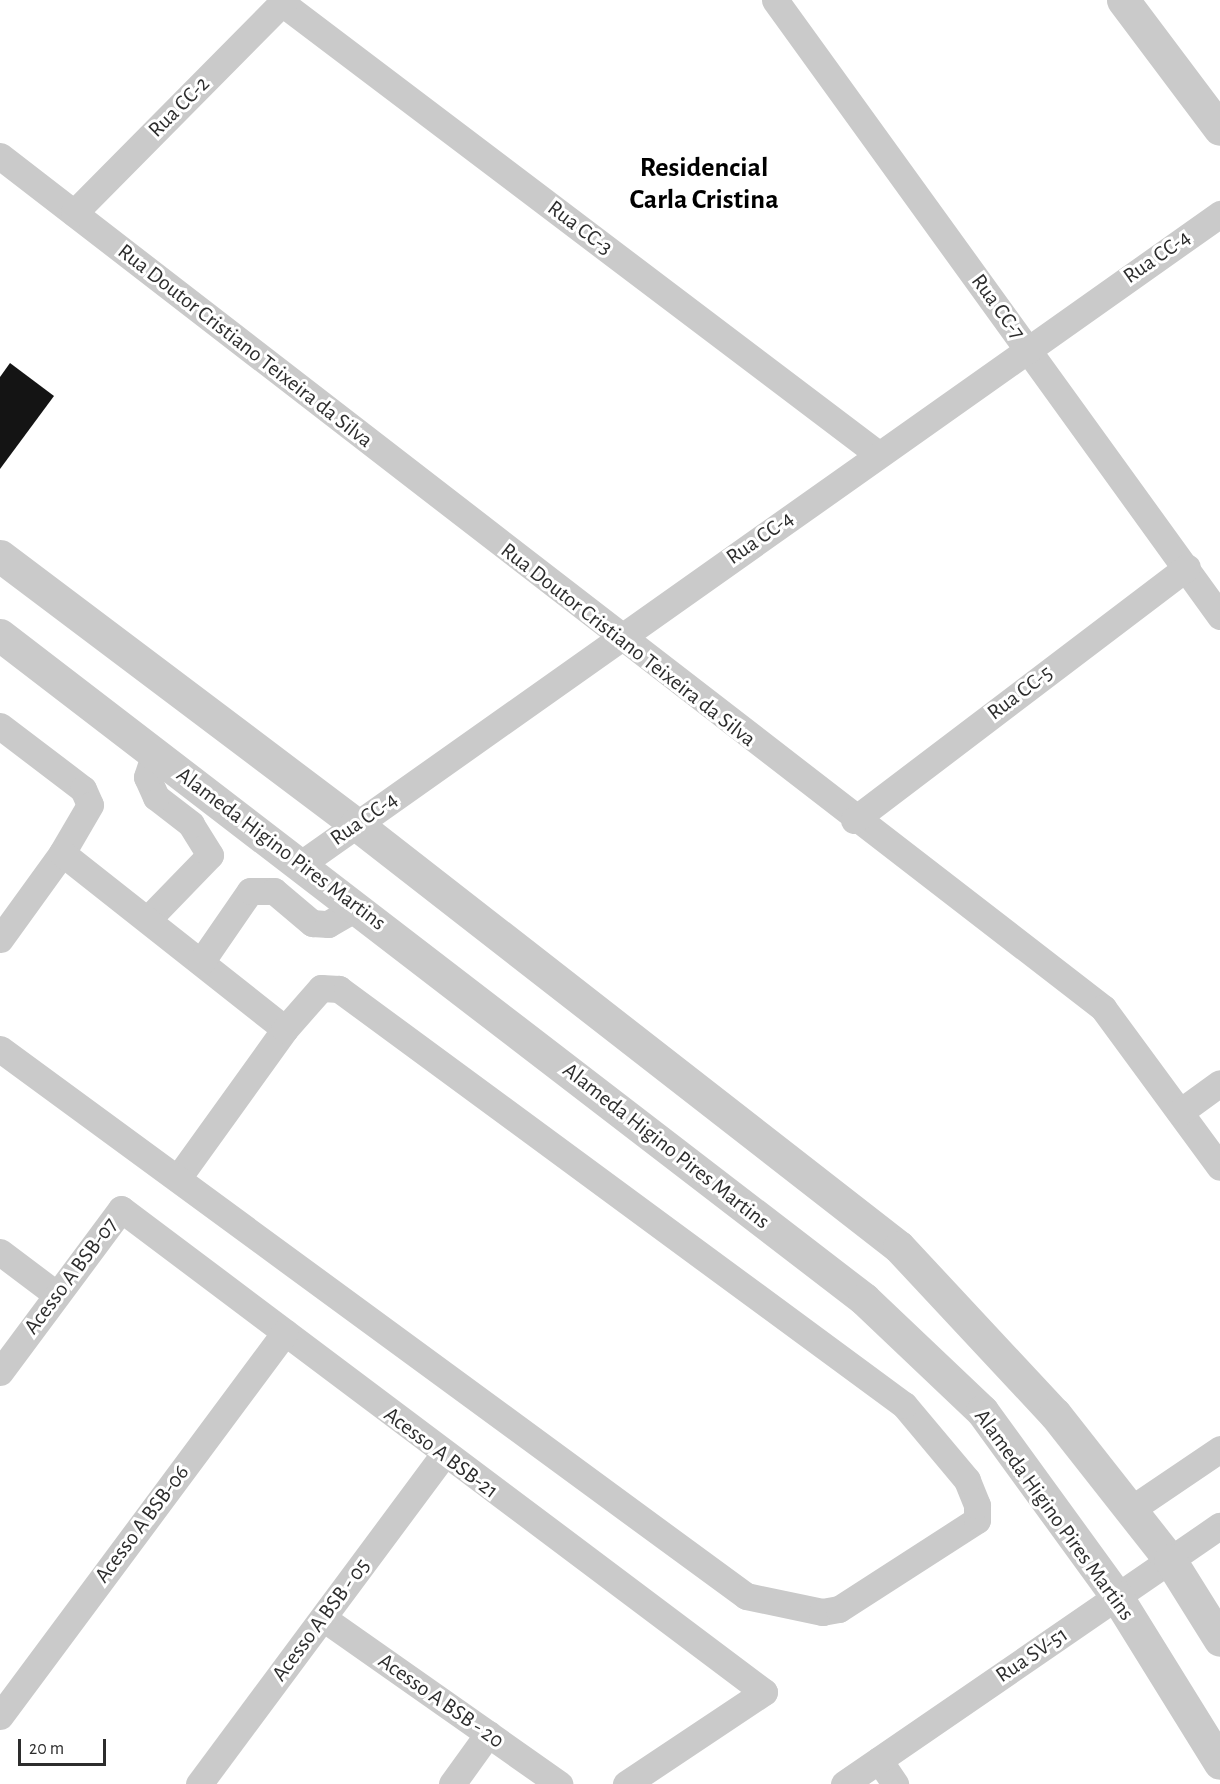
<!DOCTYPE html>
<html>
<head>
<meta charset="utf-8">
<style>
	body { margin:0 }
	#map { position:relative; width:1220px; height:1784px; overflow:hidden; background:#fff; font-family:"Alegreya Sans",sans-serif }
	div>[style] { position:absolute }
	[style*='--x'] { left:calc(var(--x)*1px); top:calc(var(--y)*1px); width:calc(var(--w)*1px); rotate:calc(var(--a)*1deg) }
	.building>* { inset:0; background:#141414 }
	.minor>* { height:27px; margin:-13.5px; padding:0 13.5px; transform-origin:13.5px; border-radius:13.5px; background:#cacaca }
	.tertiary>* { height:33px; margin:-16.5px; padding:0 16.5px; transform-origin:16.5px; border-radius:16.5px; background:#cacaca }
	span { translate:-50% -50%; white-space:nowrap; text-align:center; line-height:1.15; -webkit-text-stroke:6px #fff; paint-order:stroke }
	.street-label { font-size:22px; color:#2d2d2d }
	.district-label { font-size:28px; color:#000; font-weight:700 }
	.scale { position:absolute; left:18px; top:1739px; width:88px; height:27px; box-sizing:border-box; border:3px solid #2d2d2d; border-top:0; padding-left:8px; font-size:18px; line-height:21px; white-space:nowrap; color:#2d2d2d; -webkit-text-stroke:4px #fff; paint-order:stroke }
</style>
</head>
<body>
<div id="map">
	<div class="building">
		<i style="clip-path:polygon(10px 363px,54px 396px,0 469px,0 377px)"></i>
	</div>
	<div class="minor">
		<i style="--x:775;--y:0;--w:760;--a:54.16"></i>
		<i style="--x:282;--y:3;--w:747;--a:37.12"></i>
		<i style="--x:0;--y:156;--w:1394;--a:37.68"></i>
		<i style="--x:1103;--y:1008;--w:197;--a:53.7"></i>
		<i style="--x:74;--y:213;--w:300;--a:-45.3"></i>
		<i style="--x:0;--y:726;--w:104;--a:37.2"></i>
		<i style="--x:83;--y:789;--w:17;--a:66"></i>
		<i style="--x:90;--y:805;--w:56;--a:120.3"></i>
		<i style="--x:854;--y:820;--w:418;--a:-37.2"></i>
		<i style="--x:301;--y:864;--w:1126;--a:-35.27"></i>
		<i style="--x:148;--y:919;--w:89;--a:-45.9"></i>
		<i style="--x:210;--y:855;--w:36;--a:-122"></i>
		<i style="--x:191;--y:824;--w:44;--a:-142.4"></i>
		<i style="--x:156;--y:797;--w:22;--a:-114"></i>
		<i style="--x:147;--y:777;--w:25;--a:-72"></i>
		<i style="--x:0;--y:939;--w:106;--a:-54.2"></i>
		<i style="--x:62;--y:853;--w:284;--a:38.3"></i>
		<i style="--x:285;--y:1029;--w:183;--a:125.7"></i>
		<i style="--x:201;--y:962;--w:86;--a:-55.4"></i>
		<i style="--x:250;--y:891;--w:24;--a:0"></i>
		<i style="--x:274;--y:891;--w:50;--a:40.1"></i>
		<i style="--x:312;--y:923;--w:16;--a:4"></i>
		<i style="--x:328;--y:924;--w:34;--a:-30"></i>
		<i style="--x:0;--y:1049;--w:925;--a:36.25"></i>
		<i style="--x:746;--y:1596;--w:78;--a:11.9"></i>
		<i style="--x:822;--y:1612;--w:17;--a:-10"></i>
		<i style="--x:839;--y:1609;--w:164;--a:-32.8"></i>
		<i style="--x:977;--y:1520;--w:15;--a:-90"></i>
		<i style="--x:977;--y:1505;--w:27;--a:-112"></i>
		<i style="--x:967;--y:1480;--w:98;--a:-130"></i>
		<i style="--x:904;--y:1405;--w:702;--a:-143.64"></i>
		<i style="--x:339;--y:989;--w:18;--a:-177"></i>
		<i style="--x:321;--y:988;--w:55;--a:131.3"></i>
		<i style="--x:1180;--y:1112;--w:49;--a:-35.9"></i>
		<i style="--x:0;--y:1252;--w:71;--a:37"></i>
		<i style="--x:0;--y:1372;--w:203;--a:-53.4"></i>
		<i style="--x:121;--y:1209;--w:804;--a:36.91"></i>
		<i style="--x:764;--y:1692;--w:166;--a:146.3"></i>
		<i style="--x:1130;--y:1510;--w:109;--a:-34.1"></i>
		<i style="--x:323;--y:1618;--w:289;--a:35.1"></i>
		<i style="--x:0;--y:1716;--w:478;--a:-53.4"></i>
		<i style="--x:879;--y:1760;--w:29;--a:56"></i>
		<i style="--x:199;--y:1784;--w:409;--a:-53.4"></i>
		<i style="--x:452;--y:1784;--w:62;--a:-54.2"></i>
		<i style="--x:844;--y:1784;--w:456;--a:-34.5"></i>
	</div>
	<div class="tertiary">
		<i style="--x:1123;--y:0;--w:161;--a:53.1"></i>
		<i style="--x:0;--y:556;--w:446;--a:37"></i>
		<i style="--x:356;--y:824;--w:688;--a:37.92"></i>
		<i style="--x:899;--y:1247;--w:229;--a:47"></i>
		<i style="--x:1055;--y:1414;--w:186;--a:51.8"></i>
		<i style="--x:1170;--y:1560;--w:94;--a:58"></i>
		<i style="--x:0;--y:635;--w:1090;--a:37.54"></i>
		<i style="--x:864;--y:1299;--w:163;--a:43.5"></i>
		<i style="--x:982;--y:1411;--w:230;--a:54"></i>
		<i style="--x:1117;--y:1597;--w:195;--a:58.2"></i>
	</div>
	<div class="street-label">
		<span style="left:179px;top:107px;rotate:-45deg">Rua CC-2</span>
		<span style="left:580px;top:228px;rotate:37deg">Rua CC-3</span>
		<span style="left:1157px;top:257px;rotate:-35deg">Rua CC-4</span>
		<span style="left:998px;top:307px;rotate:54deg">Rua CC-7</span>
		<span style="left:245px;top:346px;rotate:38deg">Rua Doutor Cristiano Teixeira da Silva</span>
		<span style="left:760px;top:538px;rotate:-35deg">Rua CC-4</span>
		<span style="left:628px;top:645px;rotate:38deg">Rua Doutor Cristiano Teixeira da Silva</span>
		<span style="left:1020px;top:693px;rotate:-37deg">Rua CC-5</span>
		<span style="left:364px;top:819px;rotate:-35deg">Rua CC-4</span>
		<span style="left:281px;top:849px;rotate:37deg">Alameda Higino Pires Martins</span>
		<span style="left:666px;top:1146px;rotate:38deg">Alameda Higino Pires Martins</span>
		<span style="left:71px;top:1276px;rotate:-53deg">Acesso A BSB-07</span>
		<span style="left:441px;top:1453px;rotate:37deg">Acesso A BSB-21</span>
		<span style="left:1054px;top:1515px;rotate:54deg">Alameda Higino Pires Martins</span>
		<span style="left:142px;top:1524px;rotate:-53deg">Acesso A BSB-06</span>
		<span style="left:321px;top:1620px;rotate:-53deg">Acesso A BSB - 05</span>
		<span style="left:1032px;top:1655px;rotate:-34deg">Rua SV-51</span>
		<span style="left:441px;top:1701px;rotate:35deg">Acesso A BSB - 20</span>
	</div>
	<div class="district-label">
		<span style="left:704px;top:184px">Residencial<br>Carla Cristina</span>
	</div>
	<div class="scale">20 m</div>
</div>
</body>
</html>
